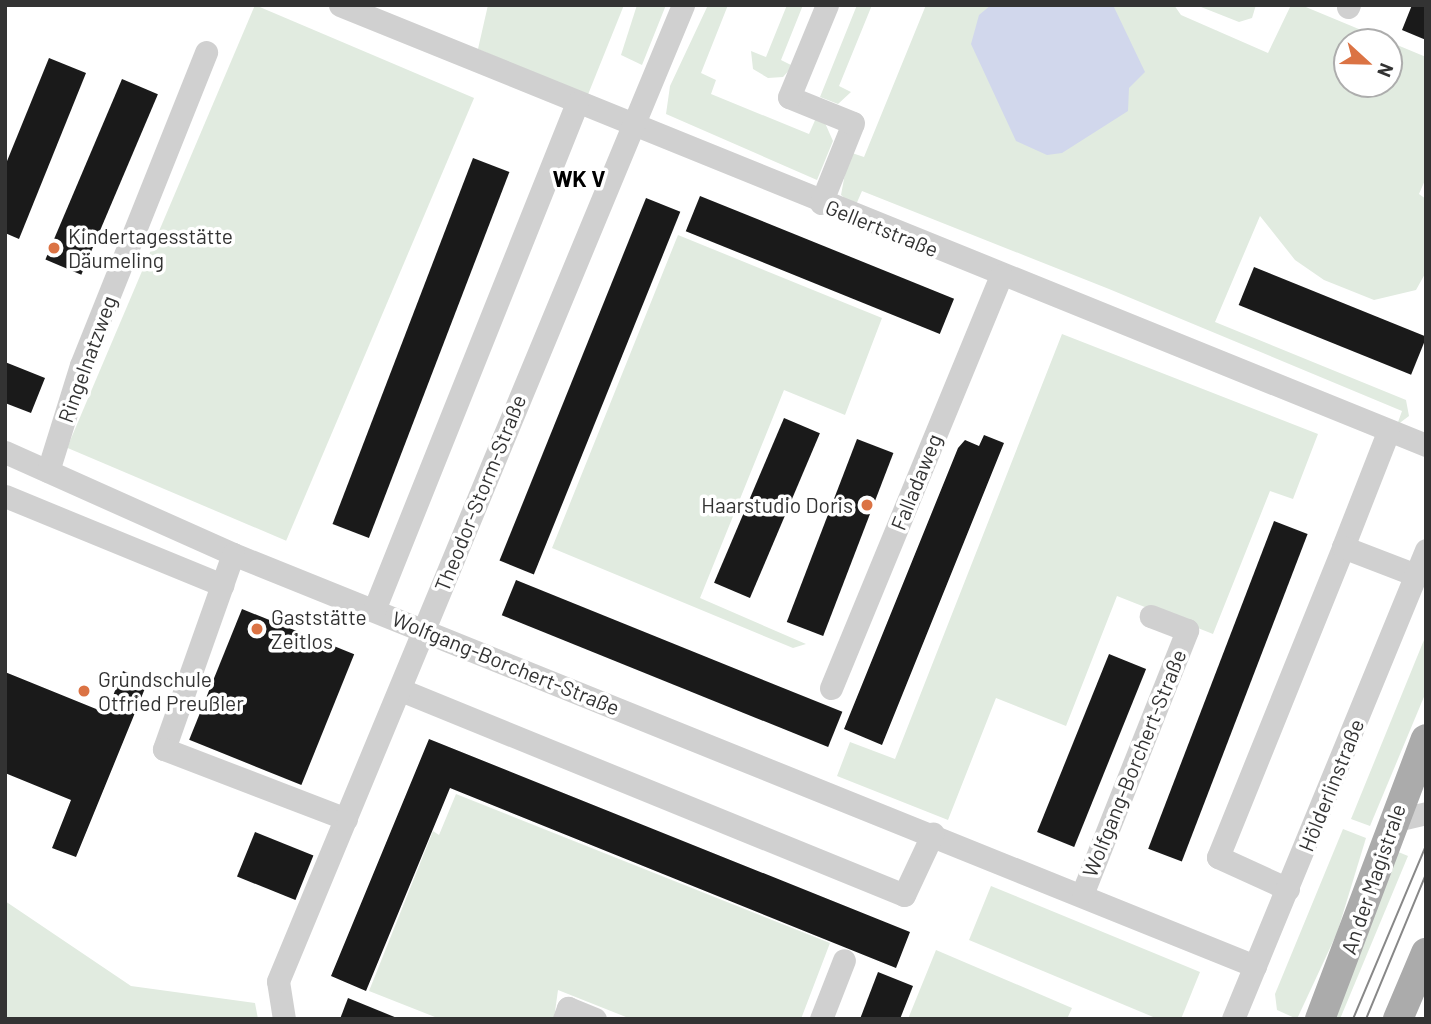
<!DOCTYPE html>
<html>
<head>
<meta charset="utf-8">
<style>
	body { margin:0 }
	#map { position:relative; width:1431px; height:1024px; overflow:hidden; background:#fff; font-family:Barlow,sans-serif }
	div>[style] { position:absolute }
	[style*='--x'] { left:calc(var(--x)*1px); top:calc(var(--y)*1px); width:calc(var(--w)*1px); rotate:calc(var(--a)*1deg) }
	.green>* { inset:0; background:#e1ebe0; transform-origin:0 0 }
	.water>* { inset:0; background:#d1d7ec }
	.building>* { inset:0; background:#1a1a1a; transform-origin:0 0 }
	.minor>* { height:23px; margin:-11.5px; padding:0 11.5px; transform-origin:11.5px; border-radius:11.5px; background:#d0d0d0 }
	.major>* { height:30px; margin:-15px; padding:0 15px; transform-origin:15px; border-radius:15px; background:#ababab }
	.tram>* { height:2px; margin:-1px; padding:0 1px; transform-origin:1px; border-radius:1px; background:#888 }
	.dots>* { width:19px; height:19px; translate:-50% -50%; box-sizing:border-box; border:4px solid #fff; border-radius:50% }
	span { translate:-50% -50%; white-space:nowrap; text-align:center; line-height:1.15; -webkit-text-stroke:7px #fff; paint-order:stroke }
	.street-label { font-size:21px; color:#333 }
	.poi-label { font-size:21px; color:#333 }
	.left { translate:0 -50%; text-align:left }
	.right { translate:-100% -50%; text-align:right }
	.neighbourhood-label { font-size:23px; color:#000; font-weight:700 }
	.frame { position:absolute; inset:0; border:7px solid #333; pointer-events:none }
	.north { position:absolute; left:1333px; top:28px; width:70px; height:70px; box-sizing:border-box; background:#fff; border:2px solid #adadad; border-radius:50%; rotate:112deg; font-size:19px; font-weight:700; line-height:28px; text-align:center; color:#333 }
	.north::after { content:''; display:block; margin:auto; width:24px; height:32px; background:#db7344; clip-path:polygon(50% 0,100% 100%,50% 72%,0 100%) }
</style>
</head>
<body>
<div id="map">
	<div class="green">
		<i style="left:255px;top:5px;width:238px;height:481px;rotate:23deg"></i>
		<i style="clip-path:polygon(488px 5px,624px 5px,587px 97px,478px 49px)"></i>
		<i style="clip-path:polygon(637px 5px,666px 5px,642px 65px,621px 55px)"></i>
		<i style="clip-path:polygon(708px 5px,728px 5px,701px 73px,716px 80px,711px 94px,809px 134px,816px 118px,825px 123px,833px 141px,817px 180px,666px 114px,670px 86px)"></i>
		<i style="clip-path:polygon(787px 5px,803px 5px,781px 60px,793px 66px,783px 77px,768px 78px,753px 69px,751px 51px,766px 57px)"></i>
		<i style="clip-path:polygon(857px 5px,872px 5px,839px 86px,851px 92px,838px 104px,820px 97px)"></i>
		<i style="clip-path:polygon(evenodd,926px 5px,1174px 5px,1181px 15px,1268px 53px,1291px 5px,1301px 5px,1426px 57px,1426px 178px,1419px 194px,1426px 199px,1426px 272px,1416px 290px,1374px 300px,1324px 280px,1295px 260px,1260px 216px,1215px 322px,1406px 400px,1409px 416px,1397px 425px,1402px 411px,1109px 289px,862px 191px,855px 207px,841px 195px,849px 152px,864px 157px,926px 5px,1347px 42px,1389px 42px,1389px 84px,1347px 84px,1347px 42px)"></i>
		<i style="clip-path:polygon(1196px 5px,1256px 5px,1252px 18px,1239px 22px)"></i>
		<i style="clip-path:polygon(678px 235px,882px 318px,845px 415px,784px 390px,700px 598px,806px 644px,793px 648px,552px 548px)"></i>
		<i style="clip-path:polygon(1062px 334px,1318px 434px,1293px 499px,1270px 491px,1213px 634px,1117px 596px,1066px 726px,996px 698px,948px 820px,837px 776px,850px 742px,895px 759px)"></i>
		<i style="clip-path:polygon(1426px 635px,1426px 692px,1370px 826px,1351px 819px)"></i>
		<i style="clip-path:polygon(456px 794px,830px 943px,801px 1019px,631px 1019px,558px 990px,554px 1019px,440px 1019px,369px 991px,433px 831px,439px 835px)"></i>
		<i style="clip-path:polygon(1343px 829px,1366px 838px,1337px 933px,1297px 1019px,1277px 1010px,1275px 994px)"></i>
		<i style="clip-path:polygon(1396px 851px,1408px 856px,1340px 1019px,1334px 1019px)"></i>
		<i style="clip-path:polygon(991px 886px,1200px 972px,1181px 1019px,1158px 1019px,969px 940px)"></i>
		<i style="clip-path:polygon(5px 901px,131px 986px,255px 1003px,258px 1019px,5px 1019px)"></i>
		<i style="clip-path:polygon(936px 950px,1072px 1008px,1067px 1019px,908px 1019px)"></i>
	</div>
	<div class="water">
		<i style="clip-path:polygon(991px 5px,1113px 5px,1145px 72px,1129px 88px,1128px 111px,1062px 153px,1047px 155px,1016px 141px,971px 44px,979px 15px)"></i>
	</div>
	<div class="building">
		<i style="clip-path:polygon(1412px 5px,1426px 5px,1426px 40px,1402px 30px)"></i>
		<i style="clip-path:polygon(49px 58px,86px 73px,19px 239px,5px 233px,5px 166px)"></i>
		<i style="left:122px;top:79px;width:39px;height:196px;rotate:23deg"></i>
		<i style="left:473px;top:158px;width:39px;height:392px;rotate:21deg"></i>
		<i style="left:700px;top:196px;width:274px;height:38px;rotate:22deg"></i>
		<i style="left:646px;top:198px;width:37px;height:391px;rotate:22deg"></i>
		<i style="left:1254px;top:267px;width:186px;height:41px;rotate:22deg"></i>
		<i style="clip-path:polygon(5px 362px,45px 378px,31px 413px,5px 403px)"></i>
		<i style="left:784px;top:418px;width:39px;height:179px;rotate:23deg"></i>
		<i style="clip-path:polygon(984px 435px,1004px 443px,882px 745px,844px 729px,958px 448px,965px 440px,979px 446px)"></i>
		<i style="left:857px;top:439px;width:39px;height:196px;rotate:21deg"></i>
		<i style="left:1274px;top:521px;width:36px;height:351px;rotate:21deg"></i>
		<i style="left:516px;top:580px;width:352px;height:38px;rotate:22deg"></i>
		<i style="left:242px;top:609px;width:121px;height:141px;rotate:22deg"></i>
		<i style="left:1109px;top:654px;width:40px;height:192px;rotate:22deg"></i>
		<i style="clip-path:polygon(123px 671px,148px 681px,76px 857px,52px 848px,71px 800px,5px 773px,5px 672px,106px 713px)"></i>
		<i style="clip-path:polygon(429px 739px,910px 932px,896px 968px,450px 788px,366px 991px,331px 976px)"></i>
		<i style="left:255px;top:832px;width:63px;height:48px;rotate:22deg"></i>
		<i style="clip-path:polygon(878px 972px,913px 986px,900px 1019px,860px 1019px)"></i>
		<i style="clip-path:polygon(348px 998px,397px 1018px,397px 1019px,340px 1019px)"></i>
	</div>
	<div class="minor">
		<i style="--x:340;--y:5;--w:1172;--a:22.06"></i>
		<i style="--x:1348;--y:7;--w:2;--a:-63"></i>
		<i style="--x:821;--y:203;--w:86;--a:-68.2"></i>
		<i style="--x:853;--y:123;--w:69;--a:-157.9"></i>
		<i style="--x:789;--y:97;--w:100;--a:-67.6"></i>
		<i style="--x:5;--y:452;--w:250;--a:24.1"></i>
		<i style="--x:233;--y:554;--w:1102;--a:21.96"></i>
		<i style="--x:48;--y:471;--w:111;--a:-72.7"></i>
		<i style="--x:81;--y:365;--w:337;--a:-68.2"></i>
		<i style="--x:5;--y:496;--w:235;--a:22.3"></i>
		<i style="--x:1343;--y:547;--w:123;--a:-68.6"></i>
		<i style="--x:233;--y:554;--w:207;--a:109.5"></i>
		<i style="--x:164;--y:749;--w:195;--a:21"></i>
		<i style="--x:374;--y:610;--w:546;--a:-68.18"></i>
		<i style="--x:831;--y:688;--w:446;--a:-67.6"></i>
		<i style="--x:401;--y:690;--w:543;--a:22.17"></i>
		<i style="--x:904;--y:895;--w:68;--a:-64.9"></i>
		<i style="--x:1392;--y:821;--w:35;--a:-13"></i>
		<i style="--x:1288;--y:889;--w:77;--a:-155.4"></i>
		<i style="--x:1218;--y:857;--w:334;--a:-68"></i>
		<i style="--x:1343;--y:547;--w:78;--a:21"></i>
		<i style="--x:1083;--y:892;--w:282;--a:-68.3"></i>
		<i style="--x:1187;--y:630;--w:39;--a:-159"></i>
		<i style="--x:284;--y:1019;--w:38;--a:-99"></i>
		<i style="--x:278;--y:981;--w:1057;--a:-67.46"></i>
		<i style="--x:564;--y:1019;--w:12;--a:-70"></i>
		<i style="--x:568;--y:1008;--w:29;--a:22"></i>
		<i style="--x:821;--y:1019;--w:63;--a:-68.7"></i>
		<i style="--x:1233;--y:1019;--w:507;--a:-67.63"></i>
	</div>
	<div class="major">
		<i style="--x:1320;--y:1019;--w:299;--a:-69.3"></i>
		<i style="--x:1398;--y:1019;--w:72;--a:-67"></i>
	</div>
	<div class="tram">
		<i style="--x:1353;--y:1019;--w:189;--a:-67.2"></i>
		<i style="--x:1366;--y:1019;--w:157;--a:-67.5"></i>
	</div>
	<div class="dots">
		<i style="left:54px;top:248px;background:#db7344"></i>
		<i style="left:867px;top:505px;background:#db7344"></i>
		<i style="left:257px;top:629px;background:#db7344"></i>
		<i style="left:84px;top:691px;background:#db7344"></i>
	</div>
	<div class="street-label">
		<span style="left:882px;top:228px;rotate:22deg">Gellertstraße</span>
		<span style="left:87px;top:359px;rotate:-70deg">Ringelnatzweg</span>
		<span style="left:916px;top:482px;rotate:-68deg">Falladaweg</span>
		<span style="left:480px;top:493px;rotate:-68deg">Theodor-Storm-Straße</span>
		<span style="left:506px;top:663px;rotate:22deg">Wolfgang-Borchert-Straße</span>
		<span style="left:1134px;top:763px;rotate:-68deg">Wolfgang-Borchert-Straße</span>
		<span style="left:1331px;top:785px;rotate:-68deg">Hölderlinstraße</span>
		<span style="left:1373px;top:879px;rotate:-71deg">An der Magistrale</span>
	</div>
	<div class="poi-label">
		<span class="left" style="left:68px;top:248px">Kindertagesstätte<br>Däumeling</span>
		<span class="right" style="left:853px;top:505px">Haarstudio Doris</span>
		<span class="left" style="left:271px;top:629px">Gaststätte<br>Zeitlos</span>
		<span class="left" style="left:98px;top:691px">Grundschule<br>Otfried Preußler</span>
	</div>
	<div class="neighbourhood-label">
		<span style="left:579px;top:178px">WK V</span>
	</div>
	<div class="frame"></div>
	<div class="north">N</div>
</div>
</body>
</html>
